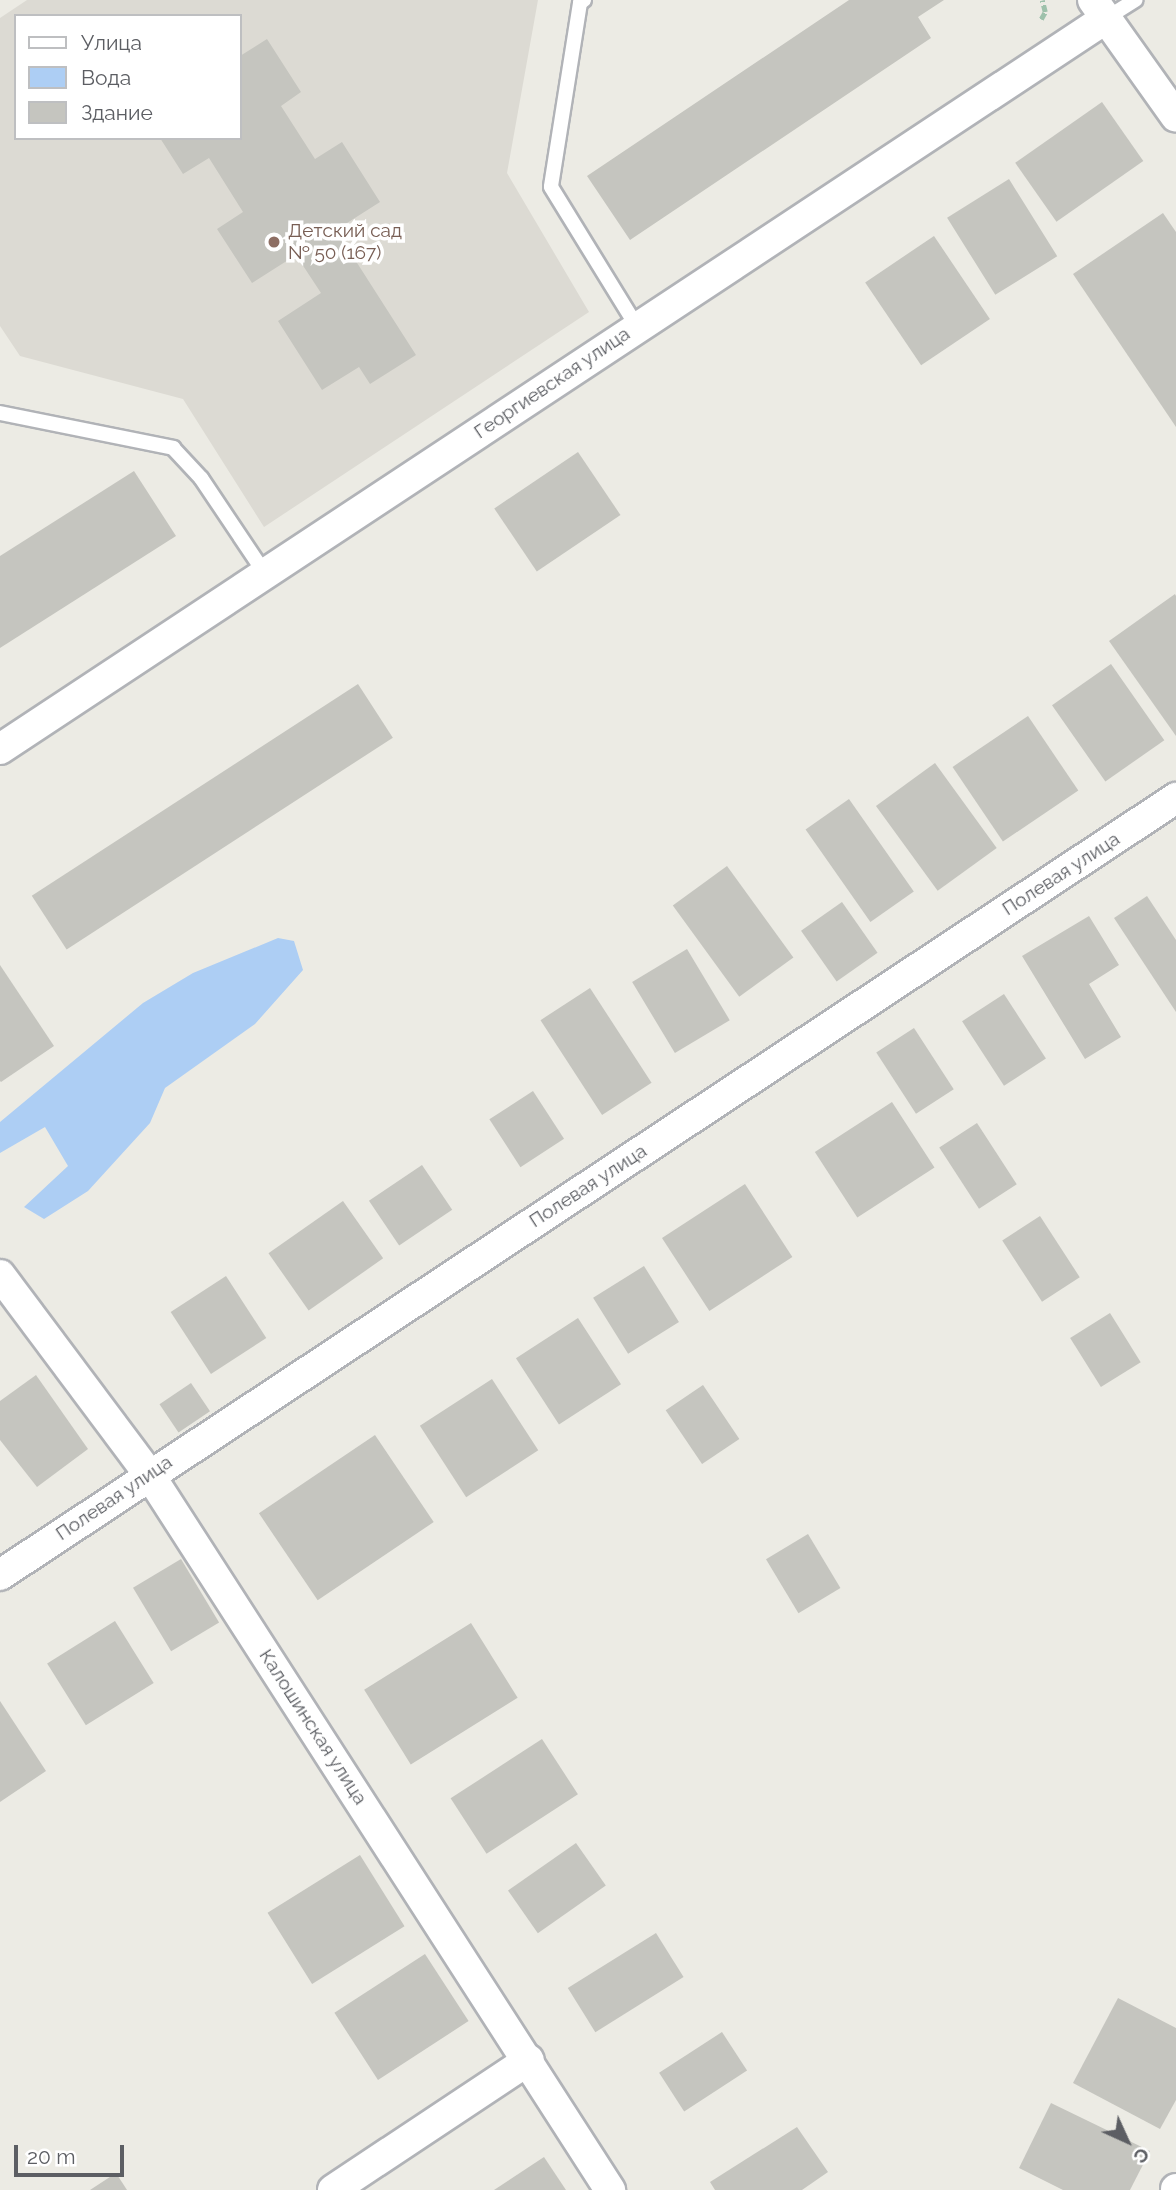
<!DOCTYPE html>
<html>
<head>
<meta charset="utf-8">
<style>
	body { margin:0 }
	#map { position:relative; width:1176px; height:2190px; overflow:hidden; background:#ecebe4; font-family:Raleway,sans-serif }
	div>[style] { position:absolute }
	[style*='--x'] { left:calc(var(--x)*1px); top:calc(var(--y)*1px); width:calc(var(--w)*1px); rotate:calc(var(--a)*1deg) }
	.education>* { inset:0; background:#dcdad3 }
	.water>* { inset:0; background:#adcef4 }
	.building>* { inset:0; background:#c5c5bf; transform-origin:0 0 }
	.path>* { height:4.5px; margin-top:-2.25px; transform-origin:0; background:repeating-linear-gradient(90deg,#9ec1ab 0 7px,transparent 0 10.5px) }
	.roads { filter:drop-shadow(2px 0 #b1b3b7) drop-shadow(-2px 0 #b1b3b7) drop-shadow(0 2px #b1b3b7) drop-shadow(0 -2px #b1b3b7) }
	.lane>* { height:14px; margin:-7px; padding:0 7px; transform-origin:7px; border-radius:7px; background:#fff }
	.street>* { height:30px; margin:-15px; padding:0 15px; transform-origin:15px; border-radius:15px; background:#fff }
	.dots>* { width:19px; height:19px; translate:-50% -50%; box-sizing:border-box; border:4px solid #fff; border-radius:50% }
	span { translate:-50% -50%; white-space:nowrap; text-align:center; line-height:1.15; -webkit-text-stroke:7px #fff; paint-order:stroke }
	.education-label { font-size:19px; color:#785e54 }
	.left { translate:0 -50%; text-align:left }
	.street-label { font-size:19px; color:#5c5e63 }
	.legend { position:absolute; left:14px; top:14px; width:228px; height:126px; box-sizing:border-box; background:#fff; border:2px solid #bebfc1; margin:0; padding:9px 12px; list-style:none; font-size:21px; color:#5c5e63 }
	.legend li { display:flex; align-items:center; gap:14px; height:35px }
	.legend b { width:35px; border:2px solid #bebfc1 }
	.north { position:absolute; left:1092px; top:2106px; width:70px; height:70px; -webkit-text-stroke:5px #fff; paint-order:stroke; rotate:135deg; font-size:19px; font-weight:700; line-height:28px; text-align:center; color:#5c5e63 }
	.north::after { content:''; display:block; margin:auto; width:24px; height:32px; background:#5c5e63; clip-path:polygon(50% 0,100% 100%,50% 72%,0 100%) }
	.scale { position:absolute; left:14px; top:2145px; width:110px; height:32px; box-sizing:border-box; border:4px solid #5c5e63; border-top:0; padding-left:9px; font-size:21px; line-height:24px; white-space:nowrap; color:#5c5e63; -webkit-text-stroke:5px #fff; paint-order:stroke }
</style>
</head>
<body>
<div id="map">
	<div class="education">
		<i style="clip-path:polygon(evenodd,27px 0,538px 0,507px 173px,589px 312px,264px 527px,183px 399px,20px 356px,0 326px,0 18px,27px 0,16px 16px,240px 16px,240px 138px,16px 138px,16px 16px)"></i>
	</div>
	<div class="water">
		<i style="clip-path:polygon(278px 938px,294px 941px,303px 970px,255px 1024px,165px 1088px,150px 1123px,88px 1191px,44px 1219px,24px 1207px,68px 1166px,45px 1127px,0 1153px,0 1122px,143px 1003px,193px 973px)"></i>
	</div>
	<div class="building">
		<i style="clip-path:polygon(849px 0,944px 0,918px 17px,931px 38px,630px 240px,587px 176px)"></i>
		<i style="clip-path:polygon(267px 39px,301px 92px,281px 106px,315px 159px,342px 142px,380px 202px,336px 230px,416px 355px,370px 384px,359px 367px,322px 390px,278px 321px,321px 293px,296px 255px,252px 283px,217px 229px,243px 212px,209px 158px,183px 174px,160px 138px,240px 138px,240px 56px)"></i>
		<i style="left:1102px;top:102px;width:72px;height:106px;rotate:55deg"></i>
		<i style="left:1009px;top:179px;width:91px;height:73px;rotate:58deg"></i>
		<i style="clip-path:polygon(1163px 213px,1176px 232px,1176px 427px,1073px 274px)"></i>
		<i style="left:934px;top:236px;width:100px;height:83px;rotate:56deg"></i>
		<i style="left:578px;top:452px;width:76px;height:101px;rotate:56deg"></i>
		<i style="clip-path:polygon(134px 471px,176px 536px,0 648px,0 556px)"></i>
		<i style="clip-path:polygon(1175px 594px,1176px 596px,1176px 736px,1109px 641px)"></i>
		<i style="left:1111px;top:664px;width:93px;height:72px;rotate:55deg"></i>
		<i style="left:358px;top:684px;width:64px;height:389px;rotate:57deg"></i>
		<i style="left:1028px;top:716px;width:90px;height:91px;rotate:56deg"></i>
		<i style="left:935px;top:763px;width:105px;height:73px;rotate:54deg"></i>
		<i style="left:849px;top:799px;width:113px;height:53px;rotate:55deg"></i>
		<i style="left:727px;top:866px;width:113px;height:67px;rotate:54deg"></i>
		<i style="clip-path:polygon(1147px 896px,1176px 940px,1176px 1012px,1114px 918px)"></i>
		<i style="left:842px;top:902px;width:62px;height:50px;rotate:55deg"></i>
		<i style="clip-path:polygon(1089px 916px,1119px 965px,1089px 984px,1121px 1037px,1085px 1059px,1022px 956px)"></i>
		<i style="left:687px;top:949px;width:83px;height:64px;rotate:59deg"></i>
		<i style="clip-path:polygon(0 965px,54px 1046px,1px 1082px,0 1081px)"></i>
		<i style="left:590px;top:988px;width:113px;height:59px;rotate:57deg"></i>
		<i style="left:1004px;top:994px;width:77px;height:50px;rotate:57deg"></i>
		<i style="left:914px;top:1028px;width:73px;height:45px;rotate:57deg"></i>
		<i style="left:533px;top:1091px;width:57px;height:52px;rotate:57deg"></i>
		<i style="left:892px;top:1102px;width:78px;height:92px;rotate:57deg"></i>
		<i style="left:977px;top:1123px;width:73px;height:45px;rotate:57deg"></i>
		<i style="left:422px;top:1165px;width:54px;height:64px;rotate:56deg"></i>
		<i style="left:745px;top:1184px;width:87px;height:99px;rotate:57deg"></i>
		<i style="left:343px;top:1201px;width:70px;height:91px;rotate:55deg"></i>
		<i style="left:1040px;top:1216px;width:73px;height:45px;rotate:57deg"></i>
		<i style="left:644px;top:1266px;width:66px;height:60px;rotate:58deg"></i>
		<i style="left:226px;top:1276px;width:74px;height:66px;rotate:57deg"></i>
		<i style="left:1110px;top:1313px;width:58px;height:47px;rotate:58deg"></i>
		<i style="left:578px;top:1318px;width:79px;height:74px;rotate:57deg"></i>
		<i style="clip-path:polygon(36px 1375px,88px 1449px,37px 1487px,0 1440px,0 1401px)"></i>
		<i style="left:492px;top:1379px;width:85px;height:86px;rotate:57deg"></i>
		<i style="left:191px;top:1383px;width:34px;height:38px;rotate:56deg"></i>
		<i style="left:703px;top:1385px;width:65px;height:45px;rotate:56deg"></i>
		<i style="left:375px;top:1435px;width:105px;height:140px;rotate:56deg"></i>
		<i style="left:808px;top:1534px;width:63px;height:49px;rotate:59deg"></i>
		<i style="left:181px;top:1559px;width:74px;height:56px;rotate:59deg"></i>
		<i style="left:115px;top:1621px;width:73px;height:80px;rotate:58deg"></i>
		<i style="left:471px;top:1623px;width:88px;height:126px;rotate:58deg"></i>
		<i style="clip-path:polygon(0 1701px,46px 1771px,0 1802px)"></i>
		<i style="left:542px;top:1739px;width:66px;height:109px;rotate:57deg"></i>
		<i style="left:576px;top:1843px;width:52px;height:83px;rotate:55deg"></i>
		<i style="left:360px;top:1855px;width:84px;height:109px;rotate:58deg"></i>
		<i style="left:656px;top:1933px;width:52px;height:104px;rotate:58deg"></i>
		<i style="left:425px;top:1954px;width:80px;height:108px;rotate:57deg"></i>
		<i style="clip-path:polygon(1118px 1998px,1176px 2028px,1176px 2100px,1160px 2129px,1073px 2083px)"></i>
		<i style="left:722px;top:2032px;width:46px;height:75px;rotate:57deg"></i>
		<i style="clip-path:polygon(1051px 2103px,1150px 2151px,1130px 2190px,1063px 2190px,1019px 2168px)"></i>
		<i style="clip-path:polygon(797px 2127px,828px 2172px,802px 2190px,715px 2190px,710px 2182px)"></i>
		<i style="clip-path:polygon(544px 2157px,566px 2190px,494px 2190px)"></i>
		<i style="clip-path:polygon(116px 2173px,127px 2190px,90px 2190px)"></i>
	</div>
	<div class="path">
		<i style="--x:1041;--y:19;--w:8;--a:-60"></i>
		<i style="--x:1045;--y:12;--w:12;--a:-104"></i>
	</div>
	<div class="roads">
		<div class="lane">
			<i style="--x:584;--y:0;--w:5;--a:143"></i>
			<i style="--x:580;--y:3;--w:186;--a:99"></i>
			<i style="--x:551;--y:187;--w:164;--a:58.4"></i>
			<i style="--x:1105;--y:19;--w:36;--a:-32"></i>
			<i style="--x:0;--y:413;--w:177;--a:11.4"></i>
			<i style="--x:173;--y:448;--w:41;--a:47"></i>
			<i style="--x:201;--y:478;--w:117;--a:56.2"></i>
		</div>
		<div class="street">
			<i style="--x:1093;--y:0;--w:143;--a:54.6"></i>
			<i style="--x:0;--y:749;--w:1324;--a:-33.45"></i>
			<i style="--x:0;--y:1275;--w:249;--a:53.2"></i>
			<i style="--x:149;--y:1474;--w:852;--a:57.22"></i>
			<i style="--x:0;--y:1575;--w:1410;--a:-33.45"></i>
			<i style="--x:333;--y:2190;--w:235;--a:-33.6"></i>
			<i style="--x:1176;--y:2190;--w:1;--a:-90"></i>
		</div>
	</div>
	<div class="dots">
		<i style="left:274px;top:242px;background:#8d6e63"></i>
	</div>
	<div class="education-label">
		<span class="left" style="left:288px;top:242px">Детский сад<br>№ 50 (167)</span>
	</div>
	<div class="street-label">
		<span style="left:552px;top:383px;rotate:-34deg">Георгиевская улица</span>
		<span style="left:1061px;top:874px;rotate:-33deg">Полевая улица</span>
		<span style="left:588px;top:1186px;rotate:-33deg">Полевая улица</span>
		<span style="left:114px;top:1498px;rotate:-34deg">Полевая улица</span>
		<span style="left:313px;top:1727px;rotate:57deg">Калошинская улица</span>
	</div>
	<ul class="legend">
	<li><b style="height:9px;background:#fff"></b>Улица</li>
	<li><b style="height:19px;background:#adcef4"></b>Вода</li>
	<li><b style="height:19px;background:#c5c5bf"></b>Здание</li>
	</ul>
	<div class="north">С</div>
	<div class="scale">20 m</div>
</div>
</body>
</html>
